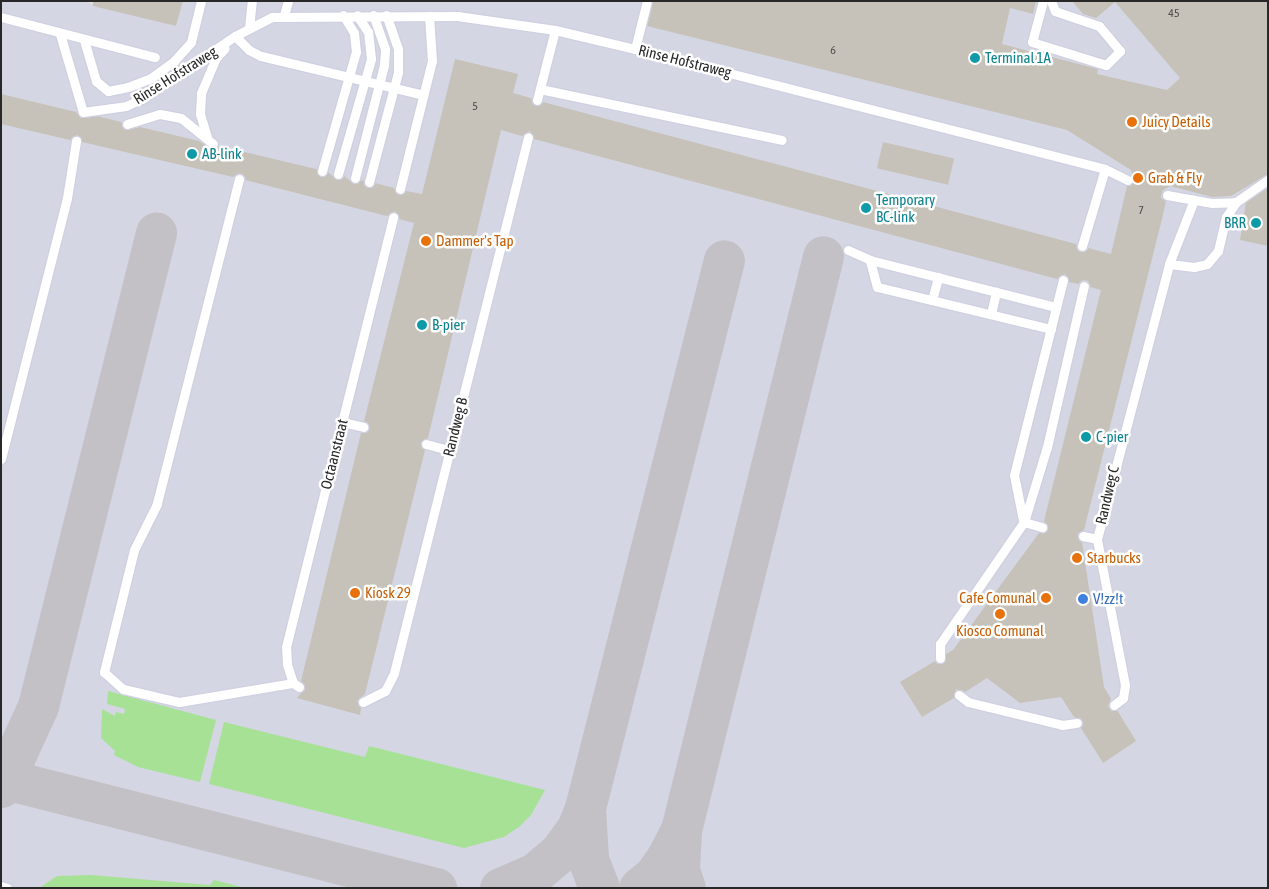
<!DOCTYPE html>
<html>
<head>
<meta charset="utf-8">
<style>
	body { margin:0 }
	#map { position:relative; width:1269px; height:889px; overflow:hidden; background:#ebe5da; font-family:"Asap Condensed",sans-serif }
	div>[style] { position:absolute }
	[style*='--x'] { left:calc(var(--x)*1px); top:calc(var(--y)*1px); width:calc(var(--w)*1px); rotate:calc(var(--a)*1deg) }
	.airport>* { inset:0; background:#d5d6e3 }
	.green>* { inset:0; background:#a6e196 }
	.taxiway>* { height:41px; margin:-20.5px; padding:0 20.5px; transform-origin:20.5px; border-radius:20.5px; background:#c4c1c6 }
	.building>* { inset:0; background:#c6c2b9; transform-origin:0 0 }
	.roads { filter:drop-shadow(1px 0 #cfd0e1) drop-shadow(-1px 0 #cfd0e1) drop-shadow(0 1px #cfd0e1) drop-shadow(0 -1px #cfd0e1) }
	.lane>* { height:9px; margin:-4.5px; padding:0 4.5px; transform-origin:4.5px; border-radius:4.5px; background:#fff }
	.dots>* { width:14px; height:14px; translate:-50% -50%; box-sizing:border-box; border:2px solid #fff; border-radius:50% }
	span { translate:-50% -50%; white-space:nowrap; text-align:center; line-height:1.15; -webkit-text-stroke:5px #fff; paint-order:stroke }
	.number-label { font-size:12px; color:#504e4c }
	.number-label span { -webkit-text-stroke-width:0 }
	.culture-label { font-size:15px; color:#0d838f }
	.left { translate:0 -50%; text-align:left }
	.right { translate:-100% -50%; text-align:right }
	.street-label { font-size:15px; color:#282828 }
	.food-label { font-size:15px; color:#c56008 }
	.shop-label { font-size:15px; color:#366cbe }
	.frame { position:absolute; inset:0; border:2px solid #282828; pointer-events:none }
</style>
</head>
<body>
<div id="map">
	<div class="airport">
		<i style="clip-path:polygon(1px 1px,83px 1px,176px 26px,183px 1px,1268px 1px,1268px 888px,1px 888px)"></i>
	</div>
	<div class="green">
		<i style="clip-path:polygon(108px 691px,216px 720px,200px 782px,138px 767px,114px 755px,115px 751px,101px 738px,102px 709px,115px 716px,116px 712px,124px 714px,125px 709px,107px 704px)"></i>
		<i style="clip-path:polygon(224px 722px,365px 757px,369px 746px,545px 790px,531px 815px,519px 827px,504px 837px,464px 848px,209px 784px)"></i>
		<i style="clip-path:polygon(91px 875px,210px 885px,214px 880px,246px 888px,39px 888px,57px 876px)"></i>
	</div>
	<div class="taxiway">
		<i style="--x:1;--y:778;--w:449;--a:14.2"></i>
		<i style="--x:1;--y:787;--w:89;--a:-65.4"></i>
		<i style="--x:38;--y:706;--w:488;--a:-76"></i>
		<i style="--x:585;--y:808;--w:51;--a:86.6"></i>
		<i style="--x:588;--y:859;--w:31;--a:69"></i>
		<i style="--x:500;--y:888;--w:38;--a:-23"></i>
		<i style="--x:535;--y:873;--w:31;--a:-40"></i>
		<i style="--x:559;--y:853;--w:31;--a:-54"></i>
		<i style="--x:577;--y:828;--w:22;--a:-68"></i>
		<i style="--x:585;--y:808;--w:565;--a:-75.77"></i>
		<i style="--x:639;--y:888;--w:19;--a:-39"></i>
		<i style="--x:654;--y:876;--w:23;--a:-56"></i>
		<i style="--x:667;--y:857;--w:30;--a:-63"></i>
		<i style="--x:685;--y:888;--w:20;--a:-108"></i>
		<i style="--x:679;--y:869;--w:39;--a:-87"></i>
		<i style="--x:681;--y:830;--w:591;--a:-76.1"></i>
	</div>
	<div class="building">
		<i style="clip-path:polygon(93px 1px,183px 1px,176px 26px,93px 6px)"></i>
		<i style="clip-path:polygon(653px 1px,1036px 1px,1033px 14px,1010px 8px,1002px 44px,1098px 69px,1097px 74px,1167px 90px,1180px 78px,1115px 2px,1096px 18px,1083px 14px,1072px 1px,1268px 1px,1268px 174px,1231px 196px,1212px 197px,1170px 186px,1162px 191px,1161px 198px,1166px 201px,1162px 219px,1084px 530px,1077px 534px,1082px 542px,1104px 687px,1111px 699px,1108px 706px,1111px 711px,1117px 710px,1136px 741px,1103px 763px,1081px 728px,1082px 720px,1074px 717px,1061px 697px,1020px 703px,987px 678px,965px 692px,956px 689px,954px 698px,922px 717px,900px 682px,935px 661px,940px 664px,945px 662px,946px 654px,953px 650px,1039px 533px,1048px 529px,1044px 521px,1101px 290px,1090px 287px,1088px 281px,1083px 280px,1078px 284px,1069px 282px,1065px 274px,1057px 279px,534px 139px,530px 131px,522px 136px,501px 130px,428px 438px,420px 443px,425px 450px,365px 694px,357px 701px,361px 708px,360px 715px,297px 698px,305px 688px,301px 681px,361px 433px,369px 429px,364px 421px,414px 223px,399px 219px,395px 211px,387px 216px,245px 180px,240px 173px,233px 177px,82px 142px,77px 135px,70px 140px,1px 124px,1px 94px,76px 112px,81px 118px,97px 116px,121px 122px,126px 130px,140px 127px,199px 141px,212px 150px,219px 146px,316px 169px,321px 177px,328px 172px,337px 180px,344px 176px,354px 184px,363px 180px,368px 188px,375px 183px,394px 188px,399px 195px,406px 191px,422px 194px,455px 59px,518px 74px,513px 93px,531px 98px,535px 106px,543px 102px,1076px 244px,1081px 252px,1088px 248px,1111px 254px,1127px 186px,1133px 183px,1133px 177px,1131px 170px,1067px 130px,647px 26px)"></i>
		<i style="left:883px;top:142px;width:73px;height:27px;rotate:13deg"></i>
		<i style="clip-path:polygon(1268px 188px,1268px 246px,1240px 240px,1246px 202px)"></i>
	</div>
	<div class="roads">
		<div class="lane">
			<i style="--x:1043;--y:1;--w:42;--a:105"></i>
			<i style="--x:1032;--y:42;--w:77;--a:17.3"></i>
			<i style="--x:1106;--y:65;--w:20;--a:-45"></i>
			<i style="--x:1120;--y:51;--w:33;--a:-130"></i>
			<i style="--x:1099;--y:26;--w:46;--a:-161.2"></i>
			<i style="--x:1055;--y:11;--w:11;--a:-112"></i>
			<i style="--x:284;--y:15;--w:15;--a:-74"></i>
			<i style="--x:1;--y:17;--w:159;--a:14.6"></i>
			<i style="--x:249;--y:28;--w:27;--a:-84"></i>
			<i style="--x:60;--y:34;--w:81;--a:73.6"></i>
			<i style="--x:83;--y:112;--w:43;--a:-7.9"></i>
			<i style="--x:126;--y:106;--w:19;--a:-25"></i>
			<i style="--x:143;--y:98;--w:111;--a:-34"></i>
			<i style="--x:235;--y:36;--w:42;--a:-27.2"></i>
			<i style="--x:272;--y:17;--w:185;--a:-0.3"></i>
			<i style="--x:457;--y:16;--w:99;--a:8.1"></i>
			<i style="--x:555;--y:30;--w:82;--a:13.4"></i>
			<i style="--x:635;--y:49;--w:485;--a:14.3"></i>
			<i style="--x:1105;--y:169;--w:25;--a:26"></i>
			<i style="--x:235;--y:36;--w:20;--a:45"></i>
			<i style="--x:249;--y:50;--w:13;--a:27"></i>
			<i style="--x:261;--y:56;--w:167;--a:13.5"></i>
			<i style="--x:84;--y:40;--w:43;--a:73.7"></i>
			<i style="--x:96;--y:81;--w:16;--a:40"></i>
			<i style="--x:108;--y:91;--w:20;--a:-11"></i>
			<i style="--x:128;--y:87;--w:25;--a:-21"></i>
			<i style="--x:151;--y:78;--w:29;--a:-36"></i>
			<i style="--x:174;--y:61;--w:25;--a:-48"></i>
			<i style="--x:191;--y:42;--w:42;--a:-76.3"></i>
			<i style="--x:635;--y:49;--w:49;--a:-76"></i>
			<i style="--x:540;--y:89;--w:247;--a:11.9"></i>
			<i style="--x:537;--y:100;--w:72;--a:-75.6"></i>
			<i style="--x:127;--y:124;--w:34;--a:-17"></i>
			<i style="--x:160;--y:114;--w:21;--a:11"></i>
			<i style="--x:181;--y:118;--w:41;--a:39.1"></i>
			<i style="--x:207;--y:137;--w:24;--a:-107"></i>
			<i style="--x:200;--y:114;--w:21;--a:-87"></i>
			<i style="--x:201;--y:93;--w:38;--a:-67"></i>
			<i style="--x:216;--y:58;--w:13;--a:-48"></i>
			<i style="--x:322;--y:171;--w:124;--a:-74.1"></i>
			<i style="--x:356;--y:52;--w:19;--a:-96"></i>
			<i style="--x:354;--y:33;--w:21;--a:-121"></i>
			<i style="--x:338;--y:174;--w:120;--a:-74"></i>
			<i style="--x:371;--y:59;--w:27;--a:-96"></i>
			<i style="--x:368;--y:32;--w:20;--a:-123"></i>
			<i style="--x:355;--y:178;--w:117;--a:-75.6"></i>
			<i style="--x:384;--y:65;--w:16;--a:-86"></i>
			<i style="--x:385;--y:49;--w:36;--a:-109"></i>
			<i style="--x:239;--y:179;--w:335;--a:104.2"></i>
			<i style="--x:157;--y:504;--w:51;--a:116.6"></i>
			<i style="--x:134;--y:550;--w:126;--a:103.8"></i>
			<i style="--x:104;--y:672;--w:25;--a:42"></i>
			<i style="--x:123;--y:689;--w:57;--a:13.1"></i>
			<i style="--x:179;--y:702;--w:116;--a:-9.5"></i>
			<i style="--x:369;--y:182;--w:114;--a:-75.2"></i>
			<i style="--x:398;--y:72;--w:23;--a:-90"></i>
			<i style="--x:398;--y:49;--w:36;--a:-109"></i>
			<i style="--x:400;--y:189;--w:132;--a:-76"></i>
			<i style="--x:432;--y:61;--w:45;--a:-93.8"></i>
			<i style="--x:1167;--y:195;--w:46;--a:10.1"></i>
			<i style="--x:1212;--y:203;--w:24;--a:-2"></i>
			<i style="--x:1236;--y:202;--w:39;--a:-35"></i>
			<i style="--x:1082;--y:246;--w:80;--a:-73.4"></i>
			<i style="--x:848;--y:250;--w:24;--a:24"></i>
			<i style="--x:1169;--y:264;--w:25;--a:7"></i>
			<i style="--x:1194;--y:267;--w:13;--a:-13"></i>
			<i style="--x:1207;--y:264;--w:17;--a:-50"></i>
			<i style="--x:1218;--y:251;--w:35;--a:-77"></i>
			<i style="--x:1226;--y:217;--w:18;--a:-56"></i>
			<i style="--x:932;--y:300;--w:24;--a:-75"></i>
			<i style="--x:991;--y:314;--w:23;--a:-77"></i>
			<i style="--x:1051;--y:329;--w:179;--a:-166.4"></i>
			<i style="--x:877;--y:287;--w:28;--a:-105"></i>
			<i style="--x:870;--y:260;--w:192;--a:14.2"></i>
			<i style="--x:342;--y:422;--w:22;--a:13"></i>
			<i style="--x:426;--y:444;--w:24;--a:15"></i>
			<i style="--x:1;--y:459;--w:269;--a:-75.8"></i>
			<i style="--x:67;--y:198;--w:58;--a:-81"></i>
			<i style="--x:1023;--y:520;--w:46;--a:-101.3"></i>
			<i style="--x:1014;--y:475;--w:201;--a:-75.9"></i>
			<i style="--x:1024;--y:522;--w:19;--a:16"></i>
			<i style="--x:1083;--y:536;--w:14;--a:12"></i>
			<i style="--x:940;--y:658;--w:14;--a:-90"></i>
			<i style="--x:940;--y:644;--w:148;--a:-55.5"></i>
			<i style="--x:1024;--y:522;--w:78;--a:-73"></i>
			<i style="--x:1047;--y:447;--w:165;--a:-77.1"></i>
			<i style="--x:299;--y:687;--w:7;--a:-146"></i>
			<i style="--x:293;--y:683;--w:20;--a:-108"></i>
			<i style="--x:287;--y:664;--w:17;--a:-93"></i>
			<i style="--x:286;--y:647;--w:443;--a:-76"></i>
			<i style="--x:959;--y:695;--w:11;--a:38"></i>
			<i style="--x:968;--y:702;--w:97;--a:13.7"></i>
			<i style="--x:1062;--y:725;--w:15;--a:-8"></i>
			<i style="--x:363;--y:702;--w:25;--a:-27"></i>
			<i style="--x:385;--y:691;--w:20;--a:-63"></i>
			<i style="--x:394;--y:673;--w:552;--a:-75.96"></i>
			<i style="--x:1114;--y:705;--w:11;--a:-38"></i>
			<i style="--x:1123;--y:698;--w:13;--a:-81"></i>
			<i style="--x:1125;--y:685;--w:149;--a:-100.9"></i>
			<i style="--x:1097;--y:539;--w:284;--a:-75.3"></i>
			<i style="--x:1169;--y:264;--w:69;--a:-68.7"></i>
			<i style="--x:1;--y:886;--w:6;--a:18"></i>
		</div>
	</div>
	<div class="dots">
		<i style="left:975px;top:58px;background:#0f9aa8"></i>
		<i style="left:1132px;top:122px;background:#e8710a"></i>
		<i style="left:192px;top:154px;background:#0f9aa8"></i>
		<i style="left:1138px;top:178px;background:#e8710a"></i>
		<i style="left:866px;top:208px;background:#0f9aa8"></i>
		<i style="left:1256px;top:223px;background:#0f9aa8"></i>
		<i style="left:426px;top:241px;background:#e8710a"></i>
		<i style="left:422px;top:325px;background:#0f9aa8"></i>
		<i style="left:1086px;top:437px;background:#0f9aa8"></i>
		<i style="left:1077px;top:558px;background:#e8710a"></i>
		<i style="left:355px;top:593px;background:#e8710a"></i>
		<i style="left:1046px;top:598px;background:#e8710a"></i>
		<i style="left:1083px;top:599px;background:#3f7fe0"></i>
		<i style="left:1000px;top:614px;background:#e8710a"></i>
	</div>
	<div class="number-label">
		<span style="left:1174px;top:14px">45</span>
		<span style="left:833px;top:51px">6</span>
		<span style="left:475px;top:107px">5</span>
		<span style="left:1141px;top:211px">7</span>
	</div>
	<div class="culture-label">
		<span class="left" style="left:985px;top:58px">Terminal 1A</span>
		<span class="left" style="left:202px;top:154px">AB-link</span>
		<span class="left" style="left:876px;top:208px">Temporary<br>BC-link</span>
		<span class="right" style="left:1246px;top:223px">BRR</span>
		<span class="left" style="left:432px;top:325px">B-pier</span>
		<span class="left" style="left:1096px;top:437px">C-pier</span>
	</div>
	<div class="street-label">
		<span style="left:685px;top:61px;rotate:14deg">Rinse Hofstraweg</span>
		<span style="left:175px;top:75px;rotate:-32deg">Rinse Hofstraweg</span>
		<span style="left:455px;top:427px;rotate:-76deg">Randweg B</span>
		<span style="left:334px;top:454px;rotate:-76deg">Octaanstraat</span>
		<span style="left:1107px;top:495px;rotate:-77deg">Randweg C</span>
	</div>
	<div class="food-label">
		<span class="left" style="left:1142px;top:122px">Juicy Details</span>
		<span class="left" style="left:1148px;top:178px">Grab &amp; Fly</span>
		<span class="left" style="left:436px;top:241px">Dammer's Tap</span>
		<span class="left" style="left:1087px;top:558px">Starbucks</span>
		<span class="left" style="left:365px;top:593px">Kiosk 29</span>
		<span class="right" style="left:1036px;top:598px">Cafe Comunal</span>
		<span style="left:1000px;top:631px">Kiosco Comunal</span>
	</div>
	<div class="shop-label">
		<span class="left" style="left:1093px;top:599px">V!zz!t</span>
	</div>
	<div class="frame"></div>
</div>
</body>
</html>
